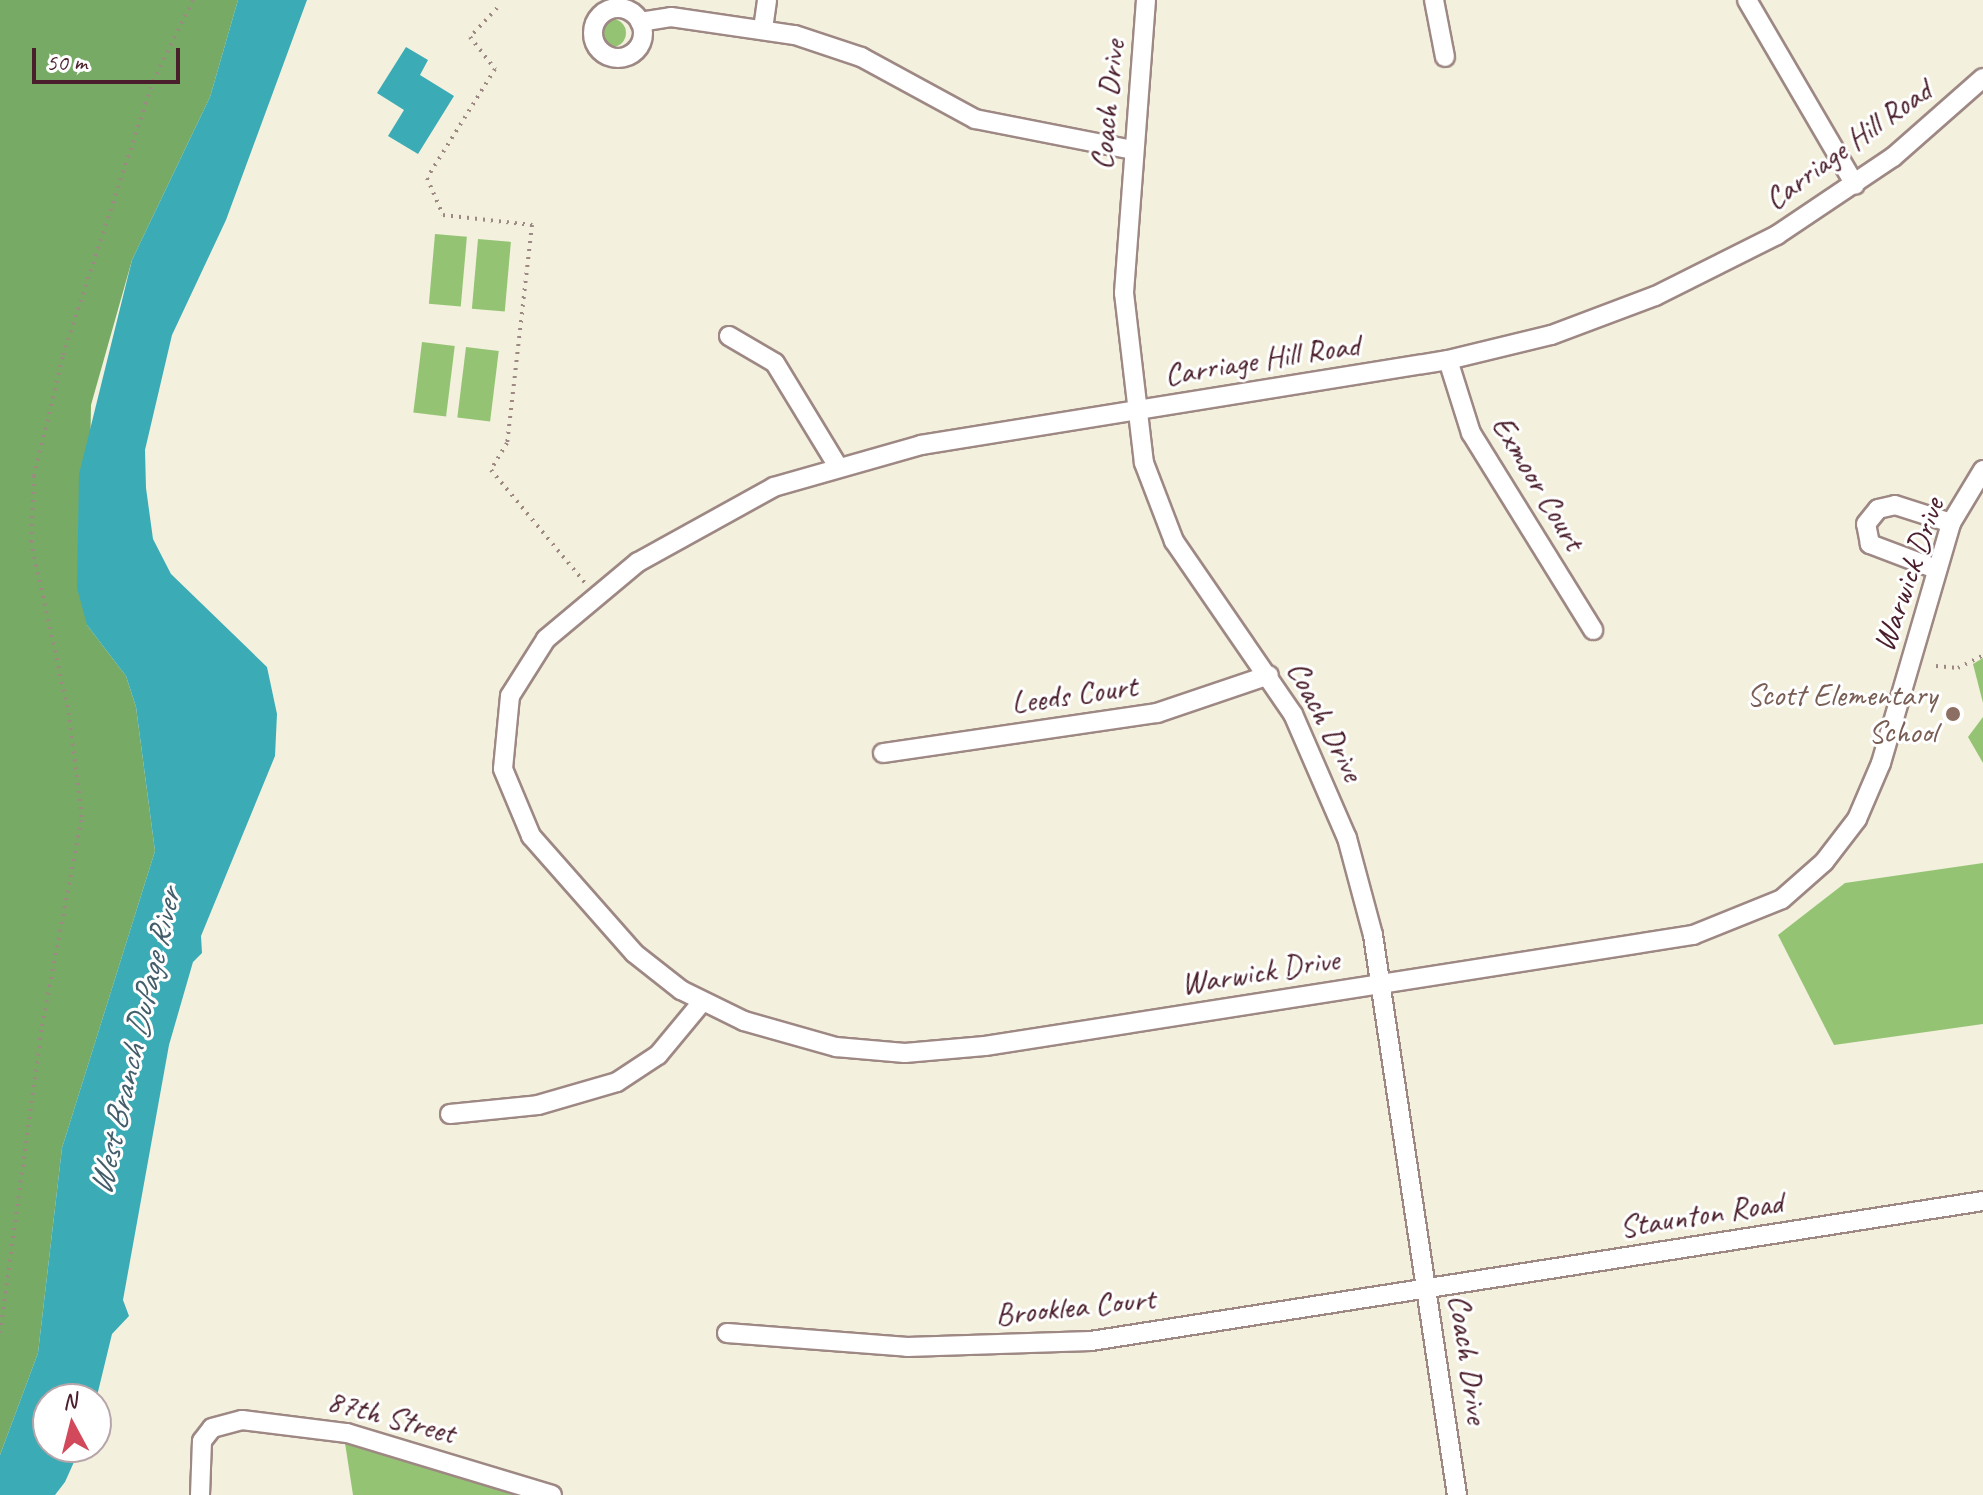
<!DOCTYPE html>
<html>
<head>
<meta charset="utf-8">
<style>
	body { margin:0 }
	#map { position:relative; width:1983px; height:1495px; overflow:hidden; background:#f3f0de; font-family:Caveat,sans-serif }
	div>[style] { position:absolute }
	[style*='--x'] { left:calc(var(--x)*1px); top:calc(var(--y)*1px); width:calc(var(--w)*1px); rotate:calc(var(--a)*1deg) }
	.green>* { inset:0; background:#94c473; transform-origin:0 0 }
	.round { border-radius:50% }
	.forest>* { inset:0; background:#77aa65 }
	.water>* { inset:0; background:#3bacb6 }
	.path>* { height:4px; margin-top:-2px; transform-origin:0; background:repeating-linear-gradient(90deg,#9e8884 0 2px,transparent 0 8px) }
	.roads { filter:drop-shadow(2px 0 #9e8884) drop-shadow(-2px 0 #9e8884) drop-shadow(0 2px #9e8884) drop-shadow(0 -2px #9e8884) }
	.minor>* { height:18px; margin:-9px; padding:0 9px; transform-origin:9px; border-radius:9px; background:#fff }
	.minor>.ring { margin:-9px; padding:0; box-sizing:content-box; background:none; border:18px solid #fff; border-radius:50% }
	.dots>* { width:22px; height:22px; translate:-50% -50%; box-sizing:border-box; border:4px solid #fff; border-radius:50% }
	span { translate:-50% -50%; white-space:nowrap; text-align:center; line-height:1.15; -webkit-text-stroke:6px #fff; paint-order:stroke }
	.street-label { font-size:32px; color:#4a1f2b }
	.education-label { font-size:32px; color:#785e54 }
	.right { translate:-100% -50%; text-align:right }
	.water-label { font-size:34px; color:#435e6a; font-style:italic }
	.north { position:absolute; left:32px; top:1383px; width:80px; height:80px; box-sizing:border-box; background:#fff; border:2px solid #b7a5aa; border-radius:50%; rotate:353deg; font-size:22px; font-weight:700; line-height:32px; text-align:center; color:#4a1f2b }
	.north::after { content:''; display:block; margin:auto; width:28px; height:36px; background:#d1495b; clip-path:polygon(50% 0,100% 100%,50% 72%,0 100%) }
	.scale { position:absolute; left:32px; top:48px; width:148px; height:36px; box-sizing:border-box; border:4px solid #4a1f2b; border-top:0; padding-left:10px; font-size:24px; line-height:28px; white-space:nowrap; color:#4a1f2b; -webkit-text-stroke:6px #fff; paint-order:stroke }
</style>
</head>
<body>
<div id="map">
	<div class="green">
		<i class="round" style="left:598px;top:19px;width:28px;height:28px"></i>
		<i style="left:435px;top:234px;width:32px;height:70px;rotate:5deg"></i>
		<i style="left:478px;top:239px;width:33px;height:70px;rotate:5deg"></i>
		<i style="left:422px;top:342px;width:33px;height:71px;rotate:7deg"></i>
		<i style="left:466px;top:347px;width:33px;height:71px;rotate:7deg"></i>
		<i style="clip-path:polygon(1983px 658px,1983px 703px,1973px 664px)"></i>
		<i style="clip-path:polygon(1983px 717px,1983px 763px,1968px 737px)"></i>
		<i style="clip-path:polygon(1983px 863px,1983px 1024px,1834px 1045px,1778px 935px,1845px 883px)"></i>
		<i style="clip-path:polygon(345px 1443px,410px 1460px,520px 1495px,353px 1495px)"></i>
	</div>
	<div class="forest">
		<i style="clip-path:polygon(0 0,238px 0,210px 97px,132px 260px,91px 405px,87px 625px,126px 676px,136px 707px,155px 851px,62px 1148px,38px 1353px,0 1455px)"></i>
	</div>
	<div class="water">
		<i style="clip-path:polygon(238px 0,307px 0,226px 220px,172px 335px,145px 450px,146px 488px,153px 539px,171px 574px,267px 667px,277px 714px,275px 756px,201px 936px,202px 953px,193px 962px,169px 1045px,123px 1300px,129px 1316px,112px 1334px,96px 1400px,48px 1399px,48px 1447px,78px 1453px,65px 1482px,55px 1495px,0 1495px,0 1455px,38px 1353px,62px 1148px,155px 851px,136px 707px,126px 676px,87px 625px,77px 588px,79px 474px,132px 260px,210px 97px)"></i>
		<i style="clip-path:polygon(406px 47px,428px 60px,420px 75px,454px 96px,418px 154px,388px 136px,404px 110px,377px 93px)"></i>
	</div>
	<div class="path">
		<i style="--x:497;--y:8;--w:40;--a:133"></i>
		<i style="--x:470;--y:37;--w:41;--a:52"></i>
		<i style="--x:495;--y:69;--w:128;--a:122"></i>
		<i style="--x:427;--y:178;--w:40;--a:66.6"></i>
		<i style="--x:443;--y:215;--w:90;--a:6.4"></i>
		<i style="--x:532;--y:225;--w:219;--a:96.5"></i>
		<i style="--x:507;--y:443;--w:31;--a:121"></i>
		<i style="--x:491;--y:470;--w:148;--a:50.2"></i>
		<i style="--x:1936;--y:666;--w:22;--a:5"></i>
		<i style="--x:1958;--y:668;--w:28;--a:-27"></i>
		<i style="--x:0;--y:1333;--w:310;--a:-82.2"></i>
		<i style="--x:42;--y:1026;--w:213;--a:-79.2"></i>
		<i style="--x:82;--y:817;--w:103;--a:-97.3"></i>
		<i style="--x:69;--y:715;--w:177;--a:-102.4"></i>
		<i style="--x:31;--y:542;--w:66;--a:-87.4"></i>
		<i style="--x:34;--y:476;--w:124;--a:-76.5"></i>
		<i style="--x:63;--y:355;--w:288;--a:-71.8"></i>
		<i style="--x:153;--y:81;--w:90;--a:-63.7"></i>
	</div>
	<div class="roads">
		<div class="minor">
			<i style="--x:1146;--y:0;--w:294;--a:94.3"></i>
			<i style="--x:1124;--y:293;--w:171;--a:83.3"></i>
			<i style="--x:1144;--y:463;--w:84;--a:69"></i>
			<i style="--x:1174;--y:541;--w:210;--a:55.5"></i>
			<i style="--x:1293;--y:714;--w:135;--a:66.5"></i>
			<i style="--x:1347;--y:838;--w:100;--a:75"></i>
			<i style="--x:1373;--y:935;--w:566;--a:81.47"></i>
			<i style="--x:1434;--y:0;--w:58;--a:79.1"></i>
			<i style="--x:1747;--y:0;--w:214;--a:59.7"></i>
			<i class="ring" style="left:593px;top:8px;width:32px;height:32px"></i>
			<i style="--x:640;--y:22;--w:31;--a:-9"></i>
			<i style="--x:671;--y:17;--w:125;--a:8.3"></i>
			<i style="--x:795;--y:35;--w:70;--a:18.4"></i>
			<i style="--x:861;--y:57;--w:130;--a:28.5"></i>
			<i style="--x:975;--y:119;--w:161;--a:11.1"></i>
			<i style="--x:763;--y:29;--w:29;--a:-82"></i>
			<i style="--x:1983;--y:78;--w:120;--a:138.7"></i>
			<i style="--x:1893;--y:157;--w:140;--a:146.1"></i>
			<i style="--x:1777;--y:235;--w:136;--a:153.4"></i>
			<i style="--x:1655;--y:296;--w:111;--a:159.4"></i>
			<i style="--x:1551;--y:335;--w:106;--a:166.4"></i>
			<i style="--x:1448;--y:360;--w:534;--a:170.84"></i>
			<i style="--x:921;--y:445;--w:153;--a:164.1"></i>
			<i style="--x:774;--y:487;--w:155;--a:151.1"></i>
			<i style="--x:638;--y:562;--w:120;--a:140.1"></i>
			<i style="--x:546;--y:639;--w:67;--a:122.3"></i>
			<i style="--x:510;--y:696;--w:73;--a:95.5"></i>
			<i style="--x:503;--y:769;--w:73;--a:67.3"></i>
			<i style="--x:531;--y:836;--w:156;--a:48.6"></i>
			<i style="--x:634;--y:953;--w:60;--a:38.2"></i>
			<i style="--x:681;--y:990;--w:70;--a:26.2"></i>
			<i style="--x:744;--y:1021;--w:96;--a:15.8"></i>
			<i style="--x:836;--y:1047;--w:69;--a:5"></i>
			<i style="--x:905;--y:1053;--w:80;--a:-5"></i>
			<i style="--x:985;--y:1046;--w:717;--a:-8.91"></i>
			<i style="--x:1693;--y:935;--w:96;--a:-22"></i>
			<i style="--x:1782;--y:899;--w:56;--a:-41.4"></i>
			<i style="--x:1824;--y:862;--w:54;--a:-52.5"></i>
			<i style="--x:1857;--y:819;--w:61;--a:-66.8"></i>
			<i style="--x:1881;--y:763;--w:250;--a:-73.7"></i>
			<i style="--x:1951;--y:523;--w:62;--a:-58.9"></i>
			<i style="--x:729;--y:336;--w:53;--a:30.4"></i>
			<i style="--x:775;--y:363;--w:119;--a:58.7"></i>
			<i style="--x:1448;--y:360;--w:77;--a:72.5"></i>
			<i style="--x:1471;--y:433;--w:232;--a:58.2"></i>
			<i style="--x:1936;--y:569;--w:71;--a:-159.3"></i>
			<i style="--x:1870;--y:544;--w:20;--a:-101"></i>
			<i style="--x:1866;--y:524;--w:19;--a:-51"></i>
			<i style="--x:1878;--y:509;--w:17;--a:-13"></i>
			<i style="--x:1895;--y:505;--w:59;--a:17.8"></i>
			<i style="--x:883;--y:753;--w:277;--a:-8.3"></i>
			<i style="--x:1157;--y:713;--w:118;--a:-18.7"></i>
			<i style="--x:450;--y:1114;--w:88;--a:-5.8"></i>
			<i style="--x:538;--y:1105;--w:82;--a:-16.2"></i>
			<i style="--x:617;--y:1082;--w:49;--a:-33.4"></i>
			<i style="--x:658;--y:1055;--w:69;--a:-50.3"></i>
			<i style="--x:727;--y:1333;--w:181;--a:4.4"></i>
			<i style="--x:907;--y:1347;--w:184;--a:-1.9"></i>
			<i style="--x:1091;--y:1341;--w:903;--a:-8.92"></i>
			<i style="--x:200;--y:1495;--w:54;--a:-87.9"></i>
			<i style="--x:202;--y:1441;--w:16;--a:-52"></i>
			<i style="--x:212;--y:1428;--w:31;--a:-15"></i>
			<i style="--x:242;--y:1420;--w:106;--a:7.1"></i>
			<i style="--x:347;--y:1433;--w:214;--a:16.8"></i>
		</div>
	</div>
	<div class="dots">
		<i style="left:1953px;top:714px;background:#8d6e63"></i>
	</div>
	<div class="street-label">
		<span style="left:1108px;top:105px;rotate:-84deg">Coach Drive</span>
		<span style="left:1848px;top:145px;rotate:-36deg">Carriage Hill Road</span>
		<span style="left:1262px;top:360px;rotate:-9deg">Carriage Hill Road</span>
		<span style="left:1538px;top:483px;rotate:59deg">Exmoor Court</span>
		<span style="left:1909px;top:575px;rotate:-71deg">Warwick Drive</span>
		<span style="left:1074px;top:695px;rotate:-8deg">Leeds Court</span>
		<span style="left:1325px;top:721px;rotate:63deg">Coach Drive</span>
		<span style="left:1260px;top:972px;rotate:-9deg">Warwick Drive</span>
		<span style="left:1701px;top:1215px;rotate:-9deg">Staunton Road</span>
		<span style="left:1075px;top:1307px;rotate:-6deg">Brooklea Court</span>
		<span style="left:1468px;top:1359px;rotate:82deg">Coach Drive</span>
		<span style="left:391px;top:1417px;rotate:15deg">87th Street</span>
	</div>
	<div class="education-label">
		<span class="right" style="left:1937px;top:714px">Scott Elementary<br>School</span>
	</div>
	<div class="water-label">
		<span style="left:134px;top:1042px;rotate:-77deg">West Branch DuPage River</span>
	</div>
	<div class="north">N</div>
	<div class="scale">50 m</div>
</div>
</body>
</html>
